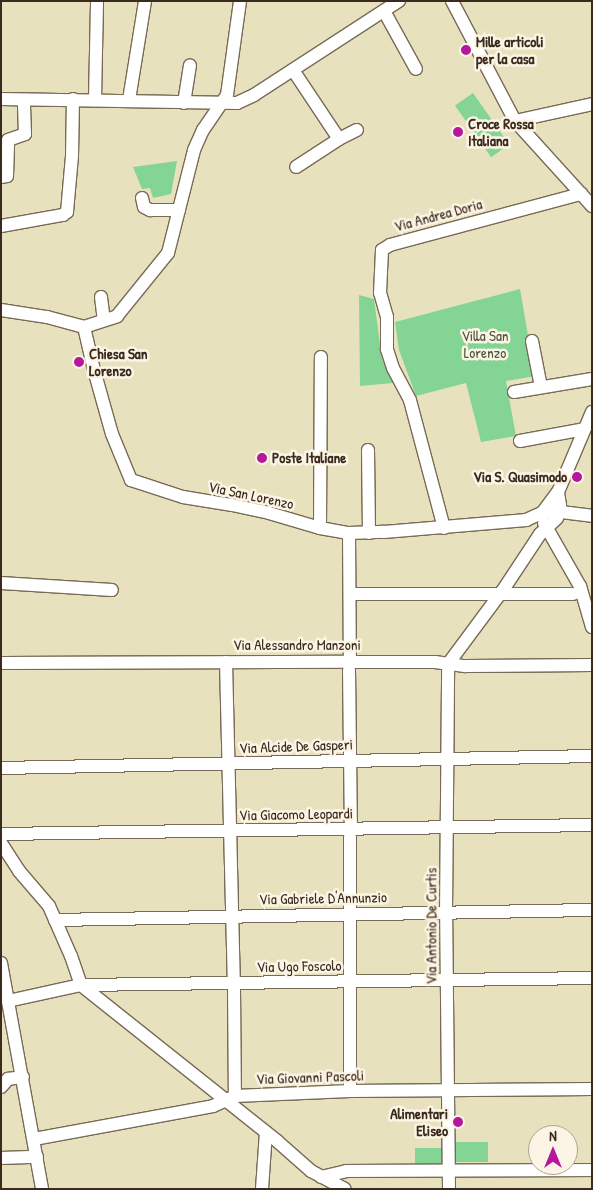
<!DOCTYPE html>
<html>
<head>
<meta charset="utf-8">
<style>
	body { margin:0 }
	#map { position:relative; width:593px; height:1190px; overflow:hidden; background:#e8e1bd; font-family:"Patrick Hand",sans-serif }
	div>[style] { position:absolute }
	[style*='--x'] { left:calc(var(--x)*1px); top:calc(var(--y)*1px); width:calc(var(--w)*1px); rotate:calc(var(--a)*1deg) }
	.green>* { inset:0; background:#84d595; transform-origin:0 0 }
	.roads { filter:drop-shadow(1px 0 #786a56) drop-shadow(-1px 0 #786a56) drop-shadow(0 1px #786a56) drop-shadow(0 -1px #786a56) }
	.street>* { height:12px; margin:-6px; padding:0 6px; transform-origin:6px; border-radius:6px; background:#fff }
	.dots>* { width:14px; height:14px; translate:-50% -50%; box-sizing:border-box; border:2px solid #fcf5e5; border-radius:50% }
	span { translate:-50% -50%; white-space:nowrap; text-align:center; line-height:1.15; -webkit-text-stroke:5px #fcf5e5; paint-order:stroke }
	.poi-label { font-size:15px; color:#3b2a1e; font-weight:700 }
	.left { translate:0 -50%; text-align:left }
	.right { translate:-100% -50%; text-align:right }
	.street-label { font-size:15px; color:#3b2a1e }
	.park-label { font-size:15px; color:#4d553c }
	.frame { position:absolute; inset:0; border:2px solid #3b2a1e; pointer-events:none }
	.north { position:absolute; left:528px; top:1125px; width:50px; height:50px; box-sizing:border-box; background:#fcf5e5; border:1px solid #afa495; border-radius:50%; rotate:0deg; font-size:14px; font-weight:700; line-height:20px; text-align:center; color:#3b2a1e }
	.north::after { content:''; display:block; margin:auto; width:18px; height:22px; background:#b5179e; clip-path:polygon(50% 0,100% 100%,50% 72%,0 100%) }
</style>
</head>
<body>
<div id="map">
	<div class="green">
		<i style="left:473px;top:93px;width:63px;height:22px;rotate:55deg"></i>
		<i style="clip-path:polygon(177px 161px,171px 194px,153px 198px,150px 188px,142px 189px,133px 167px)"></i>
		<i style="clip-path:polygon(520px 289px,535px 376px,506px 381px,516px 436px,481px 442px,466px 383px,416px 396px,399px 350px,395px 322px)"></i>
		<i style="clip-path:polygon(359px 295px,374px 299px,382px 359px,393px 383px,360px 386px)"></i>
		<i style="left:455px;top:1142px;width:33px;height:20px"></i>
		<i style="left:415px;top:1148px;width:28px;height:19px"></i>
	</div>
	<div class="roads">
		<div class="street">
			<i style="--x:452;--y:1;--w:136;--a:62.3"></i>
			<i style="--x:515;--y:121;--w:115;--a:47.8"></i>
			<i style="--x:384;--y:11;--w:66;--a:61.1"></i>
			<i style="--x:293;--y:70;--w:83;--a:56.3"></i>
			<i style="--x:339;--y:139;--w:51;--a:146.9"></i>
			<i style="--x:1;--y:99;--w:236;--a:1"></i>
			<i style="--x:237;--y:103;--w:19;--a:-25"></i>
			<i style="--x:254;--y:95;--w:173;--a:-33"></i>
			<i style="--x:95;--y:99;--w:98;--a:-88.8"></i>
			<i style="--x:129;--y:100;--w:100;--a:-80.8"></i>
			<i style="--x:184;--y:103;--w:38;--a:-81"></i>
			<i style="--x:515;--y:121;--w:79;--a:-12.4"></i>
			<i style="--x:339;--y:139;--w:20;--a:-27"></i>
			<i style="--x:1;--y:177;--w:6;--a:-9"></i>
			<i style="--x:7;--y:176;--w:36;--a:-88"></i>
			<i style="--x:8;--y:140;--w:18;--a:-19"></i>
			<i style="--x:25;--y:134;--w:34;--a:-92"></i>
			<i style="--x:142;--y:198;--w:9;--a:77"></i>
			<i style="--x:144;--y:207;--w:7;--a:27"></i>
			<i style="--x:150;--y:210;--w:29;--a:0"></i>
			<i style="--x:1;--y:226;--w:63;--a:-10.1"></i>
			<i style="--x:63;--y:215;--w:5;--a:-37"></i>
			<i style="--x:67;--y:212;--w:56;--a:-84.9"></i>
			<i style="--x:72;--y:156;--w:57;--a:-89"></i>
			<i style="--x:101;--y:297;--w:23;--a:83"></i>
			<i style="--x:1;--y:310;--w:47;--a:8.7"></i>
			<i style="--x:47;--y:317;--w:38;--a:15"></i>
			<i style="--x:84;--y:327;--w:35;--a:-18"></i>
			<i style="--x:117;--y:316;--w:81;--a:-51"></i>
			<i style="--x:168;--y:253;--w:106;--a:-75.8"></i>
			<i style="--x:194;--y:150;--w:22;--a:-66"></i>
			<i style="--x:203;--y:130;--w:42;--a:-55.6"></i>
			<i style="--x:227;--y:95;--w:95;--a:-82.1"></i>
			<i style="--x:84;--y:327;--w:44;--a:76.9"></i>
			<i style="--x:94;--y:370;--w:66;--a:74.3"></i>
			<i style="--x:112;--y:434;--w:50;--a:67.6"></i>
			<i style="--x:131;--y:480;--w:55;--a:18.1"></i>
			<i style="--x:183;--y:497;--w:50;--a:9.3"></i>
			<i style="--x:232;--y:505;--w:38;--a:12"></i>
			<i style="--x:269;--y:513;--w:53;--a:16.4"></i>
			<i style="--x:320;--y:528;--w:29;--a:10"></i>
			<i style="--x:349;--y:533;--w:35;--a:-2"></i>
			<i style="--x:384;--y:532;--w:143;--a:-4.8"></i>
			<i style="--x:526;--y:520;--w:17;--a:-24"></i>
			<i style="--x:542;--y:513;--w:11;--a:-10"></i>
			<i style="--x:553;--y:511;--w:39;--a:7"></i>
			<i style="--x:532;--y:341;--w:47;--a:78.9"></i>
			<i style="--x:514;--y:392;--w:79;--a:-9.5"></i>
			<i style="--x:520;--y:441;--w:65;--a:-10.6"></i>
			<i style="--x:368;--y:450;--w:83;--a:89.3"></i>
			<i style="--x:542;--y:513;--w:26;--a:-53"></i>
			<i style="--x:558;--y:492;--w:87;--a:-67"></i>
			<i style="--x:544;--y:523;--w:73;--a:60.3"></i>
			<i style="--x:580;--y:586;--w:43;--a:73.7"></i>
			<i style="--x:320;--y:528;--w:171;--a:-89.7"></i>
			<i style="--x:444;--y:528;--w:132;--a:-104.9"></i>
			<i style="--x:410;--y:400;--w:36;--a:-118"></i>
			<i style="--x:393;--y:368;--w:20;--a:-108"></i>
			<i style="--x:387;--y:349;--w:32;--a:-90"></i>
			<i style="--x:387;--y:317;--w:25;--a:-106"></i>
			<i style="--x:380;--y:293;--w:43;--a:-87.3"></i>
			<i style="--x:382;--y:250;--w:9;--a:-32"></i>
			<i style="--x:390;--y:245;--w:198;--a:-15"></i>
			<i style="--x:349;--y:533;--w:129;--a:89.6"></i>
			<i style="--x:1;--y:583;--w:111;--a:3.6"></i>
			<i style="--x:350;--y:594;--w:223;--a:0"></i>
			<i style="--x:226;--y:662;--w:321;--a:88.6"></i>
			<i style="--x:1;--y:663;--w:349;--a:-0.2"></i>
			<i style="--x:350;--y:662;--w:85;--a:0"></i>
			<i style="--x:435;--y:662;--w:30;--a:8"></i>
			<i style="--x:465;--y:666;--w:127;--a:-0.5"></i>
			<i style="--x:349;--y:670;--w:159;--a:89.3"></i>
			<i style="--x:1;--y:768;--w:591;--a:-1.16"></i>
			<i style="--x:1;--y:834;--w:591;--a:-0.87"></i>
			<i style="--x:1;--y:843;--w:33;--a:57"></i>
			<i style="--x:19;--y:871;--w:46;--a:49.4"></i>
			<i style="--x:49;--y:906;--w:55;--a:66.3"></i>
			<i style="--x:71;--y:956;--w:31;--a:71"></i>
			<i style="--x:81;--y:985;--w:251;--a:38.5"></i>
			<i style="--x:277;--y:1141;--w:45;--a:41.4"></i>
			<i style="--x:311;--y:1171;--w:38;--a:28"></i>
			<i style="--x:55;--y:920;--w:537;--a:-1.07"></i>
			<i style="--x:1;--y:963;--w:230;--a:79.7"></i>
			<i style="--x:350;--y:978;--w:141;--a:-90"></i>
			<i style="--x:350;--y:982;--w:109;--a:90"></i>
			<i style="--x:234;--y:989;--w:107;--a:89.5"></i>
			<i style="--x:8;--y:1001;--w:75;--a:-12.4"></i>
			<i style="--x:81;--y:985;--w:511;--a:-0.78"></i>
			<i style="--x:1;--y:1087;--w:11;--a:-49"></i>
			<i style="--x:8;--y:1079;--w:15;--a:-8"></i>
			<i style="--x:34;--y:1139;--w:182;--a:-10.4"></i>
			<i style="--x:213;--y:1106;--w:24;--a:-24"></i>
			<i style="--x:235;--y:1096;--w:115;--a:-2.5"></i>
			<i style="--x:350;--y:1091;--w:242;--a:-0.5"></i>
			<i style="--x:1;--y:1158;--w:36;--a:-2"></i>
			<i style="--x:321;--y:1177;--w:26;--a:-13"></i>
			<i style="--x:346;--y:1171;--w:246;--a:-0.2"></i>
			<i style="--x:262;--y:1189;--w:57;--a:-86"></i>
			<i style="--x:449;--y:1189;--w:276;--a:-90.6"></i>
			<i style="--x:446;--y:913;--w:249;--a:-89.5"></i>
			<i style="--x:448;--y:664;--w:92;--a:-53.4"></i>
			<i style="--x:503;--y:590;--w:67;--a:-56.5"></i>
			<i style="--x:540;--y:534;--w:23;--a:-43"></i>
			<i style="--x:557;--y:518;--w:13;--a:-77"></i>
			<i style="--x:560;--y:505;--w:13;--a:-99"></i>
		</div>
	</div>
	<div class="dots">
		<i style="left:466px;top:50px;background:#b5179e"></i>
		<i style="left:458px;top:132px;background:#b5179e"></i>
		<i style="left:79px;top:362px;background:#b5179e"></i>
		<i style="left:262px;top:458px;background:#b5179e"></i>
		<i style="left:577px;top:477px;background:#b5179e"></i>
		<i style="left:458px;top:1122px;background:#b5179e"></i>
	</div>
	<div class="poi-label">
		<span class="left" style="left:476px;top:50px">Mille articoli<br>per la casa</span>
		<span class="left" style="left:468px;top:132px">Croce Rossa<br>Italiana</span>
		<span class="left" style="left:89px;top:362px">Chiesa San<br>Lorenzo</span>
		<span class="left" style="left:272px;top:458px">Poste Italiane</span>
		<span class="right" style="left:567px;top:477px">Via S. Quasimodo</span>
		<span class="right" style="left:448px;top:1122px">Alimentari<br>Eliseo</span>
	</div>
	<div class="street-label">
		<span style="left:438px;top:215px;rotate:-15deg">Via Andrea Doria</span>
		<span style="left:251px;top:495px;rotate:12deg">Via San Lorenzo</span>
		<span style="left:297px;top:645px">Via Alessandro Manzoni</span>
		<span style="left:296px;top:746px;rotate:-2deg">Via Alcide De Gasperi</span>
		<span style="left:296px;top:814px;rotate:-1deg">Via Giacomo Leopardi</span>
		<span style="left:323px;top:898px;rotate:-1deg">Via Gabriele D'Annunzio</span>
		<span style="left:431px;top:926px;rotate:-90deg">Via Antonio De Curtis</span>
		<span style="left:299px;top:966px;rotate:-1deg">Via Ugo Foscolo</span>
		<span style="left:310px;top:1077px;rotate:-2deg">Via Giovanni Pascoli</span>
	</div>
	<div class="park-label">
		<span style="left:485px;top:344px">Villa San<br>Lorenzo</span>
	</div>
	<div class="frame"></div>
	<div class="north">N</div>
</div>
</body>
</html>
